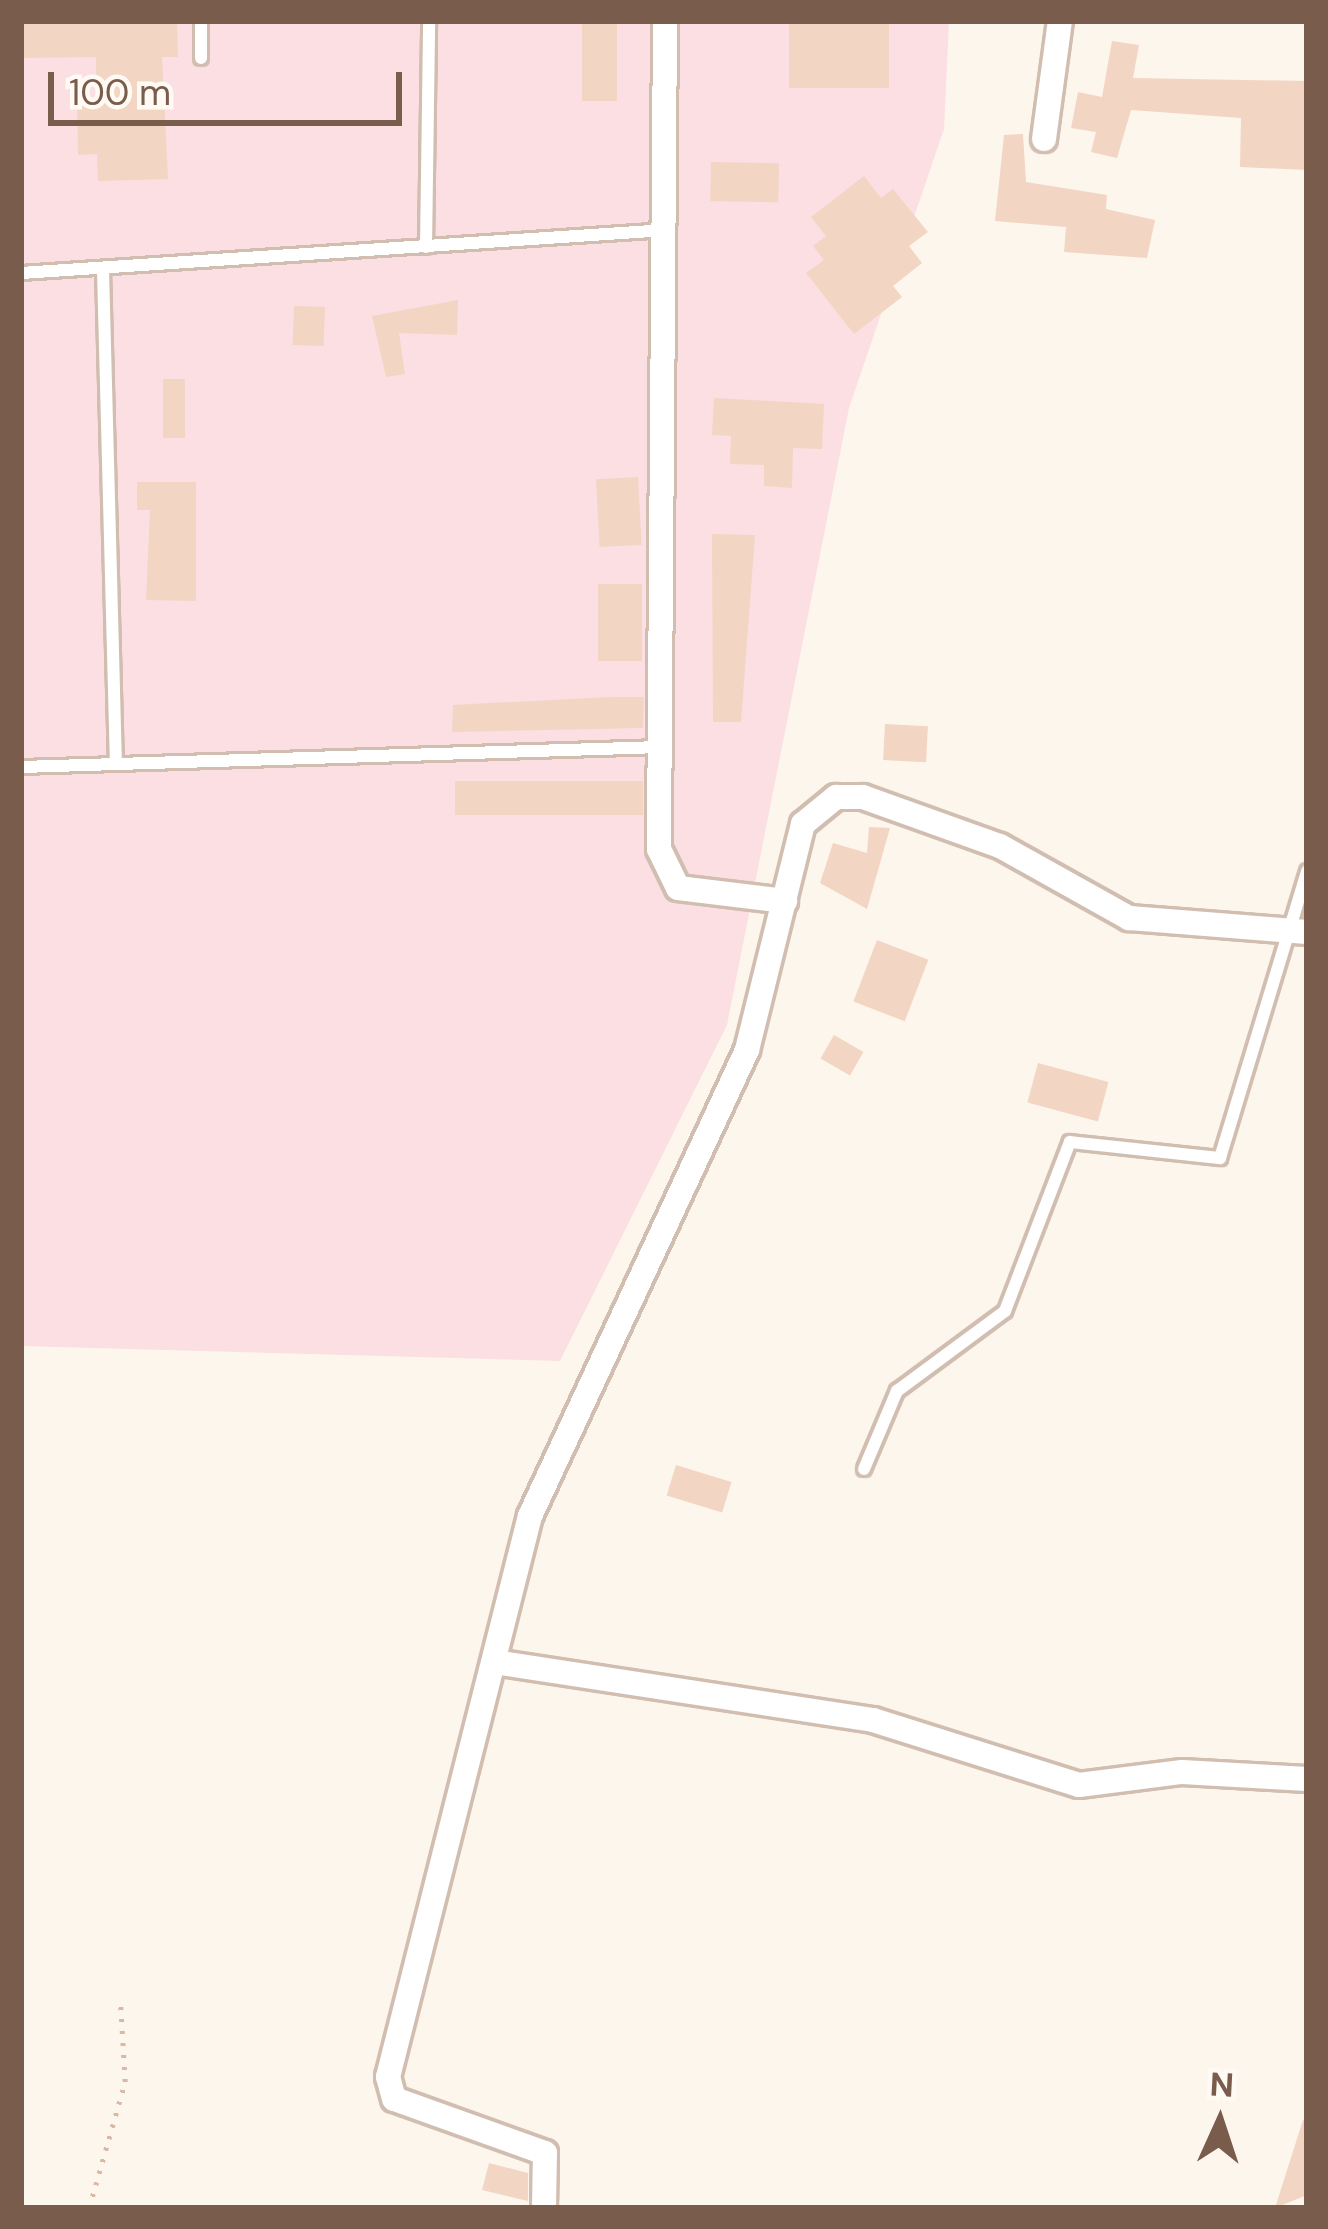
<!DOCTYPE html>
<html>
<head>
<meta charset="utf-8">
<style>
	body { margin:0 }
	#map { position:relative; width:1328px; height:2229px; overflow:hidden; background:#fdf6ec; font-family:"DM Sans",sans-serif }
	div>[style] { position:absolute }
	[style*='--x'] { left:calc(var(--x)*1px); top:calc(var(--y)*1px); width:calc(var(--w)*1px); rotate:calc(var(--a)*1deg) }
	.medical>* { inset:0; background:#fbdfe3 }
	.building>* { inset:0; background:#f3d5c3; transform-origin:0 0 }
	.path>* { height:4.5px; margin-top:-2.25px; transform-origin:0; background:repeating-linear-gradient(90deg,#d9b8a5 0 3px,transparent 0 12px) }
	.roads { filter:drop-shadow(3px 0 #d1beb0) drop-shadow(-3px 0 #d1beb0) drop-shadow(0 3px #d1beb0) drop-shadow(0 -3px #d1beb0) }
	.lane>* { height:12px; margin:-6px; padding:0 6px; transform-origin:6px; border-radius:6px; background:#fff }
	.street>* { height:24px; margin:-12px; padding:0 12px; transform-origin:12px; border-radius:12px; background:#fff }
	span { translate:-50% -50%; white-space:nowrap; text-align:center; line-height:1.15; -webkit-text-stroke:10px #fffaf3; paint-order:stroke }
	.frame { position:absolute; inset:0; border:24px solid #7a5c4d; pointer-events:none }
	.north { position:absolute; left:1160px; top:2061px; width:120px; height:120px; -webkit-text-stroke:9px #fffaf3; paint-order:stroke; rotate:3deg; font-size:33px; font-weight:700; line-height:48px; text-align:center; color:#7a5c4d }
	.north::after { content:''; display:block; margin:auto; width:42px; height:54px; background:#7a5c4d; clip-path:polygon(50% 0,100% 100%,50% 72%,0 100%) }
	.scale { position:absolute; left:48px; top:72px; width:354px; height:54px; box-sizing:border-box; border:6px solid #7a5c4d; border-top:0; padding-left:15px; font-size:36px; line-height:42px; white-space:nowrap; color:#7a5c4d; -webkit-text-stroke:9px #fffaf3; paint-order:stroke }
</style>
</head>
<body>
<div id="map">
	<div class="medical">
		<i style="clip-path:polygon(21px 21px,949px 21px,944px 129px,849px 408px,727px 1025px,560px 1361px,21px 1346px)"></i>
	</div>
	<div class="building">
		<i style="clip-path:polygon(21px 21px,177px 21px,178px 57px,162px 57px,168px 179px,98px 181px,97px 154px,78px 155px,77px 102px,96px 101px,96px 57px,21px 58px)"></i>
		<i style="left:582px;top:21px;width:35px;height:80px"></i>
		<i style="left:789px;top:21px;width:100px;height:67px"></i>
		<i style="clip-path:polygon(1112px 41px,1139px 45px,1133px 78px,1307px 81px,1307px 170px,1240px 167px,1241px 118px,1131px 110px,1117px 158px,1091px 152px,1096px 132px,1071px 128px,1078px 92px,1102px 97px)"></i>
		<i style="clip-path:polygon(1023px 134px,1026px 182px,1107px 195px,1106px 209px,1155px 220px,1147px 258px,1064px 252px,1066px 227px,995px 221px,1004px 135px)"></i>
		<i style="left:711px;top:162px;width:68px;height:39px;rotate:1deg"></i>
		<i style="clip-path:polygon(864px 176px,881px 198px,893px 189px,928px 232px,909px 246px,922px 263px,893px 286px,902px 297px,854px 334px,806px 273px,824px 260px,813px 246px,826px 236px,811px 217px)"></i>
		<i style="clip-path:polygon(458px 300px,457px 335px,399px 333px,405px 374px,386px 377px,372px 316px)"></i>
		<i style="left:294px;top:306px;width:31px;height:39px;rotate:2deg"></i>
		<i style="left:163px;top:379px;width:22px;height:59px"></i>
		<i style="clip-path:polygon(714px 398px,824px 404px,822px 449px,793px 448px,792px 488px,764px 486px,764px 465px,730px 464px,731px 436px,712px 435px)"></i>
		<i style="left:638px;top:477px;width:68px;height:42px;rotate:87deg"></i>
		<i style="clip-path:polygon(137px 482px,196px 482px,196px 601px,146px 600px,150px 510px,137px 510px)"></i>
		<i style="clip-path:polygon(712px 534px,755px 535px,741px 722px,713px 722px)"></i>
		<i style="left:598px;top:584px;width:44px;height:77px"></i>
		<i style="clip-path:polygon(611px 697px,644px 697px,643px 728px,452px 732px,453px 705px)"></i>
		<i style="left:885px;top:724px;width:43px;height:36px;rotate:3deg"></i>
		<i style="left:643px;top:781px;width:34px;height:188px;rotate:90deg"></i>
		<i style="clip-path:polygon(869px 827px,890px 828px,867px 909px,820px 883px,833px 843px,867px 853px)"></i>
		<i style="left:877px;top:940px;width:55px;height:66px;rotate:21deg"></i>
		<i style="left:834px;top:1035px;width:34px;height:27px;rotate:30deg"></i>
		<i style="left:1038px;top:1063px;width:73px;height:41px;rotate:15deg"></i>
		<i style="left:676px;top:1465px;width:58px;height:32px;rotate:17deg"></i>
		<i style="clip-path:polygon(1307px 2121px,1307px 2195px,1275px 2208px,1303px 2120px)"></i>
		<i style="clip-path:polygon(489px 2163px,528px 2173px,528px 2201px,482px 2190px)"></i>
	</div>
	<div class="path">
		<i style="--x:89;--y:2208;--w:131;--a:-74.1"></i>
		<i style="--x:125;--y:2082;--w:83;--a:-93.4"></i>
	</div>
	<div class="roads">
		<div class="lane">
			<i style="--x:201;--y:21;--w:37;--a:90"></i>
			<i style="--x:426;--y:247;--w:226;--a:-89.2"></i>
			<i style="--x:103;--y:270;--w:494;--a:88.5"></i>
			<i style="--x:21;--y:273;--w:646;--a:-3.81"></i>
			<i style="--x:21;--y:767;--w:640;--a:-1.79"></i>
			<i style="--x:864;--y:1469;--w:85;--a:-67.1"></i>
			<i style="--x:897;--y:1391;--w:134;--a:-36.5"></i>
			<i style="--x:1005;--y:1311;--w:181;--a:-69"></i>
			<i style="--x:1070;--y:1142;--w:151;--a:6.1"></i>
			<i style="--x:1220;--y:1158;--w:300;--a:-73.1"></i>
		</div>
		<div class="street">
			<i style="--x:665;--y:21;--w:828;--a:90.42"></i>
			<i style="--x:659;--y:849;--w:43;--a:64"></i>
			<i style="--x:678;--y:888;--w:108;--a:6.9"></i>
			<i style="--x:1044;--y:139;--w:119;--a:-82.3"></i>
			<i style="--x:494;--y:1662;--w:383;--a:8.7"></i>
			<i style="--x:873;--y:1720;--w:216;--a:17.5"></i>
			<i style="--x:1079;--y:1785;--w:104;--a:-7.2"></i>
			<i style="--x:1182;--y:1772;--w:125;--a:3.2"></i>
			<i style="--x:544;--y:2208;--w:55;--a:-89"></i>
			<i style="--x:545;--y:2153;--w:160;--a:-160.3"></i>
			<i style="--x:394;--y:2099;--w:23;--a:-105"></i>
			<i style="--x:388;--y:2077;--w:579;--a:-75.8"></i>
			<i style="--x:530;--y:1516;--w:514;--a:-65.03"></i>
			<i style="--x:747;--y:1050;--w:233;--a:-76.1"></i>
			<i style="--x:803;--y:824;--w:43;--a:-39.3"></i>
			<i style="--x:836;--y:797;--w:27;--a:0"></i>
			<i style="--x:863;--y:797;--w:145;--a:19.7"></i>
			<i style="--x:1000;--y:846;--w:148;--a:29.2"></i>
			<i style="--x:1129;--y:918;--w:179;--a:4.5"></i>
		</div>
	</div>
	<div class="frame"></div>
	<div class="north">N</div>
	<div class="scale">100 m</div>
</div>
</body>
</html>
